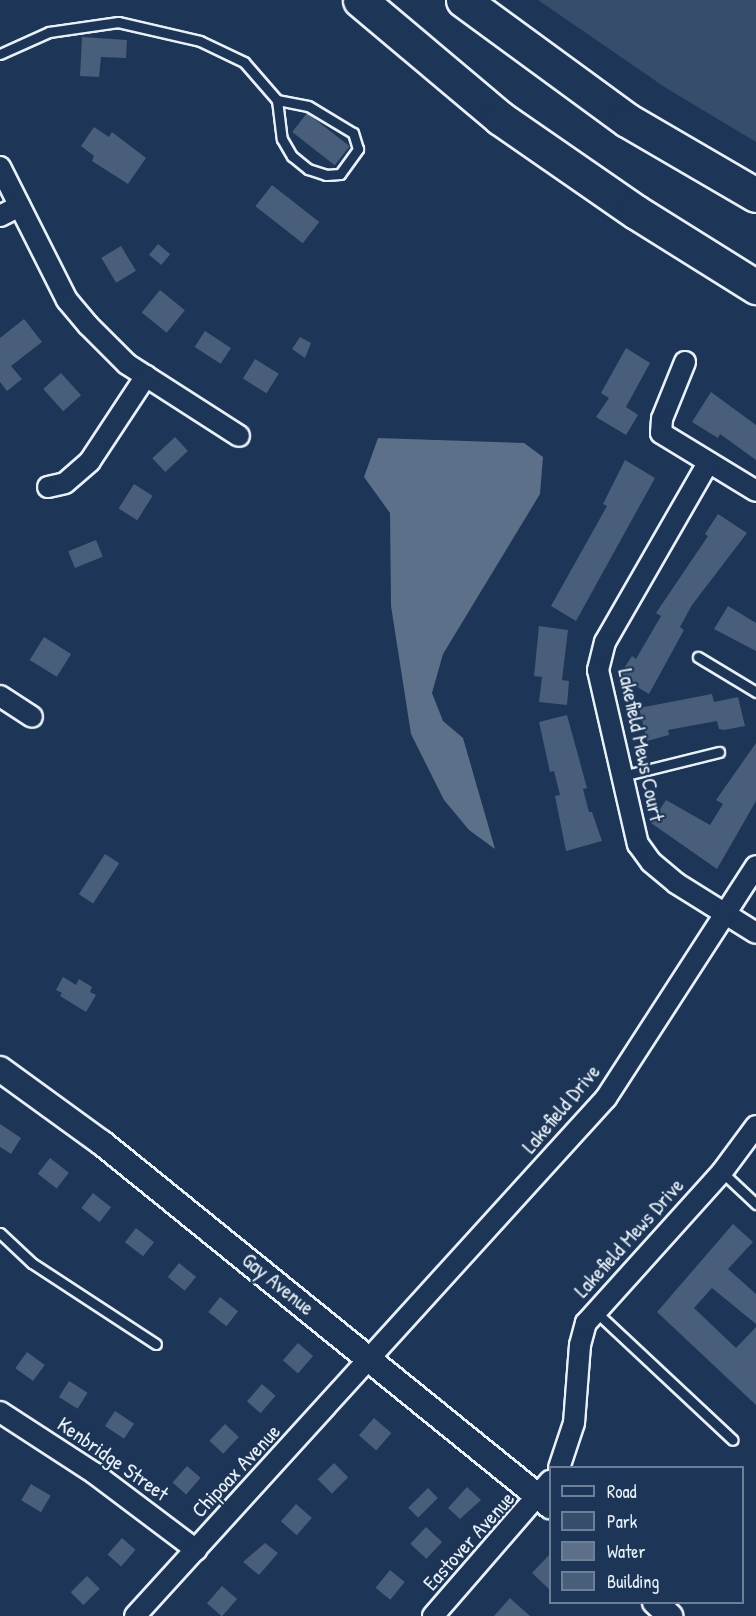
<!DOCTYPE html>
<html>
<head>
<meta charset="utf-8">
<style>
	body { margin:0 }
	#map { position:relative; width:756px; height:1616px; overflow:hidden; background:#1d3557; font-family:"Patrick Hand",sans-serif }
	div>[style] { position:absolute }
	[style*='--x'] { left:calc(var(--x)*1px); top:calc(var(--y)*1px); width:calc(var(--w)*1px); rotate:calc(var(--a)*1deg) }
	.green>* { inset:0; background:#374d6c }
	.water>* { inset:0; background:#5d7089 }
	.building>* { inset:0; background:#495e7a; transform-origin:0 0 }
	.roads { filter:drop-shadow(2px 0 #e8f1f8) drop-shadow(-2px 0 #e8f1f8) drop-shadow(0 2px #e8f1f8) drop-shadow(0 -2px #e8f1f8) }
	.service>* { height:9px; margin:-4.5px; padding:0 4.5px; transform-origin:4.5px; border-radius:4.5px; background:#1d3557 }
	.minor>* { height:20px; margin:-10px; padding:0 10px; transform-origin:10px; border-radius:10px; background:#1d3557 }
	.tertiary>* { height:24px; margin:-12px; padding:0 12px; transform-origin:12px; border-radius:12px; background:#1d3557 }
	.motorway>* { height:33px; margin:-16.5px; padding:0 16.5px; transform-origin:16.5px; border-radius:16.5px; background:#1d3557 }
	span { translate:-50% -50%; white-space:nowrap; text-align:center; line-height:1.15; -webkit-text-stroke:4.5px #1d3557; paint-order:stroke }
	.street-label { font-size:21px; color:#e8f1f8 }
	.legend { position:absolute; left:549px; top:1466px; width:195px; height:138px; box-sizing:border-box; background:#1d3557; border:2px solid #6e8097; margin:0; padding:8px 10px; list-style:none; font-size:18px; color:#e8f1f8 }
	.legend li { display:flex; align-items:center; gap:12px; height:30px }
	.legend b { width:30px; border:2px solid #6e8097 }
</style>
</head>
<body>
<div id="map">
	<div class="green">
		<i style="clip-path:polygon(538px 0,756px 0,756px 142px,666px 88px)"></i>
	</div>
	<div class="water">
		<i style="clip-path:polygon(378px 438px,524px 443px,543px 457px,540px 494px,443px 654px,432px 693px,443px 721px,463px 738px,495px 849px,469px 830px,444px 800px,411px 734px,391px 606px,390px 513px,364px 477px)"></i>
	</div>
	<div class="building">
		<i style="clip-path:polygon(82px 37px,127px 40px,126px 58px,101px 57px,99px 77px,80px 76px)"></i>
		<i style="left:307px;top:113px;width:54px;height:24px;rotate:38deg"></i>
		<i style="clip-path:polygon(94px 127px,109px 137px,112px 132px,146px 158px,128px 184px,92px 161px,94px 156px,81px 146px)"></i>
		<i style="left:272px;top:185px;width:60px;height:27px;rotate:38deg"></i>
		<i style="left:158px;top:244px;width:16px;height:14px;rotate:40deg"></i>
		<i style="left:121px;top:246px;width:29px;height:23px;rotate:59deg"></i>
		<i style="left:160px;top:290px;width:32px;height:29px;rotate:39deg"></i>
		<i style="clip-path:polygon(24px 319px,42px 342px,11px 366px,22px 379px,7px 391px,0 382px,0 338px)"></i>
		<i style="left:205px;top:331px;width:31px;height:19px;rotate:33deg"></i>
		<i style="clip-path:polygon(300px 337px,311px 343px,305px 358px,292px 349px)"></i>
		<i style="clip-path:polygon(626px 348px,650px 363px,626px 407px,638px 415px,626px 435px,596px 417px,609px 398px,601px 393px)"></i>
		<i style="left:255px;top:359px;width:28px;height:23px;rotate:32deg"></i>
		<i style="left:61px;top:373px;width:30px;height:24px;rotate:48deg"></i>
		<i style="clip-path:polygon(711px 392px,756px 425px,756px 460px,720px 434px,718px 438px,692px 422px)"></i>
		<i style="left:175px;top:437px;width:19px;height:31px;rotate:47deg"></i>
		<i style="clip-path:polygon(625px 460px,655px 478px,576px 621px,551px 606px,607px 506px,603px 504px)"></i>
		<i style="left:134px;top:484px;width:22px;height:29px;rotate:32deg"></i>
		<i style="clip-path:polygon(718px 514px,747px 533px,692px 605px,680px 627px,684px 630px,649px 694px,619px 676px,632px 656px,636px 659px,661px 616px,656px 613px,708px 536px,705px 534px)"></i>
		<i style="left:96px;top:540px;width:18px;height:30px;rotate:68deg"></i>
		<i style="clip-path:polygon(728px 606px,756px 623px,756px 651px,714px 629px)"></i>
		<i style="clip-path:polygon(539px 626px,568px 630px,562px 680px,569px 681px,567px 705px,539px 702px,542px 677px,534px 676px)"></i>
		<i style="left:44px;top:637px;width:32px;height:27px;rotate:32deg"></i>
		<i style="clip-path:polygon(712px 694px,714px 702px,738px 697px,745px 726px,724px 730px,719px 729px,717px 721px,668px 730px,669px 735px,647px 741px,639px 708px)"></i>
		<i style="clip-path:polygon(567px 715px,587px 788px,583px 789px,589px 812px,592px 812px,602px 841px,566px 851px,555px 796px,560px 795px,554px 771px,550px 772px,539px 722px)"></i>
		<i style="clip-path:polygon(756px 743px,756px 801px,717px 869px,651px 823px,666px 800px,710px 825px,723px 804px,716px 800px)"></i>
		<i style="left:105px;top:854px;width:17px;height:48px;rotate:33deg"></i>
		<i style="clip-path:polygon(63px 977px,76px 985px,79px 979px,92px 987px,90px 992px,96px 995px,86px 1012px,60px 996px,62px 993px,56px 990px)"></i>
		<i style="clip-path:polygon(0 1124px,21px 1138px,11px 1154px,0 1147px)"></i>
		<i style="left:50px;top:1158px;width:24px;height:20px;rotate:38deg"></i>
		<i style="left:93px;top:1193px;width:23px;height:19px;rotate:38deg"></i>
		<i style="clip-path:polygon(733px 1224px,753px 1242px,728px 1269px,756px 1294px,756px 1324px,712px 1288px,694px 1308px,736px 1348px,756px 1327px,756px 1405px,657px 1312px)"></i>
		<i style="left:136px;top:1228px;width:23px;height:18px;rotate:38deg"></i>
		<i style="left:179px;top:1263px;width:22px;height:18px;rotate:39deg"></i>
		<i style="left:220px;top:1297px;width:23px;height:19px;rotate:38deg"></i>
		<i style="left:298px;top:1343px;width:20px;height:23px;rotate:41deg"></i>
		<i style="left:27px;top:1352px;width:22px;height:20px;rotate:36deg"></i>
		<i style="left:69px;top:1381px;width:22px;height:19px;rotate:32deg"></i>
		<i style="left:262px;top:1384px;width:18px;height:23px;rotate:41deg"></i>
		<i style="left:115px;top:1411px;width:23px;height:18px;rotate:34deg"></i>
		<i style="left:374px;top:1418px;width:23px;height:23px;rotate:41deg"></i>
		<i style="left:225px;top:1424px;width:19px;height:23px;rotate:43deg"></i>
		<i style="left:334px;top:1463px;width:20px;height:23px;rotate:45deg"></i>
		<i style="left:187px;top:1466px;width:18px;height:22px;rotate:41deg"></i>
		<i style="left:31px;top:1484px;width:23px;height:19px;rotate:31deg"></i>
		<i style="clip-path:polygon(467px 1487px,481px 1500px,460px 1519px,448px 1508px)"></i>
		<i style="left:428px;top:1488px;width:14px;height:28px;rotate:45deg"></i>
		<i style="left:296px;top:1504px;width:21px;height:23px;rotate:41deg"></i>
		<i style="left:426px;top:1527px;width:22px;height:23px;rotate:43deg"></i>
		<i style="left:122px;top:1538px;width:18px;height:22px;rotate:41deg"></i>
		<i style="clip-path:polygon(265px 1543px,278px 1553px,259px 1575px,243px 1562px)"></i>
		<i style="clip-path:polygon(550px 1554px,550px 1590px,532px 1573px)"></i>
		<i style="left:390px;top:1570px;width:19px;height:23px;rotate:39deg"></i>
		<i style="left:87px;top:1576px;width:18px;height:23px;rotate:45deg"></i>
		<i style="left:222px;top:1586px;width:20px;height:23px;rotate:41deg"></i>
		<i style="clip-path:polygon(510px 1598px,512px 1600px,530px 1616px,494px 1616px)"></i>
	</div>
	<div class="roads">
		<div class="service">
			<i style="--x:0;--y:54;--w:54;--a:-24.2"></i>
			<i style="--x:49;--y:32;--w:70;--a:-8.2"></i>
			<i style="--x:118;--y:22;--w:84;--a:13"></i>
			<i style="--x:200;--y:41;--w:49;--a:25.5"></i>
			<i style="--x:244;--y:62;--w:50;--a:49"></i>
			<i style="--x:277;--y:100;--w:39;--a:83"></i>
			<i style="--x:282;--y:139;--w:20;--a:60"></i>
			<i style="--x:292;--y:156;--w:21;--a:39"></i>
			<i style="--x:308;--y:169;--w:19;--a:18"></i>
			<i style="--x:326;--y:175;--w:14;--a:-4"></i>
			<i style="--x:340;--y:174;--w:31;--a:-54"></i>
			<i style="--x:358;--y:149;--w:17;--a:-107"></i>
			<i style="--x:353;--y:133;--w:52;--a:-149"></i>
			<i style="--x:308;--y:106;--w:32;--a:-169"></i>
			<i style="--x:698;--y:657;--w:68;--a:31.1"></i>
			<i style="--x:622;--y:776;--w:100;--a:-13.9"></i>
			<i style="--x:722;--y:1172;--w:47;--a:43.3"></i>
			<i style="--x:0;--y:1233;--w:44;--a:43.2"></i>
			<i style="--x:32;--y:1263;--w:148;--a:33.2"></i>
			<i style="--x:596;--y:1312;--w:187;--a:43.1"></i>
		</div>
		<div class="minor">
			<i style="--x:0;--y:167;--w:149;--a:63.3"></i>
			<i style="--x:67;--y:300;--w:33;--a:50"></i>
			<i style="--x:88;--y:325;--w:55;--a:45"></i>
			<i style="--x:127;--y:364;--w:133;--a:32.7"></i>
			<i style="--x:0;--y:216;--w:22;--a:-27"></i>
			<i style="--x:685;--y:362;--w:61;--a:112"></i>
			<i style="--x:662;--y:419;--w:14;--a:94"></i>
			<i style="--x:661;--y:433;--w:111;--a:31.4"></i>
			<i style="--x:708;--y:463;--w:207;--a:119.9"></i>
			<i style="--x:605;--y:642;--w:29;--a:104"></i>
			<i style="--x:598;--y:670;--w:179;--a:77.1"></i>
			<i style="--x:638;--y:844;--w:22;--a:54"></i>
			<i style="--x:651;--y:862;--w:33;--a:40"></i>
			<i style="--x:676;--y:883;--w:94;--a:32"></i>
			<i style="--x:48;--y:487;--w:17;--a:-13"></i>
			<i style="--x:65;--y:483;--w:33;--a:-41"></i>
			<i style="--x:90;--y:461;--w:102;--a:-56.6"></i>
			<i style="--x:0;--y:696;--w:38;--a:33"></i>
			<i style="--x:0;--y:1412;--w:112;--a:33"></i>
			<i style="--x:94;--y:1473;--w:128;--a:37"></i>
			<i style="--x:559;--y:1468;--w:47;--a:-71.6"></i>
			<i style="--x:574;--y:1423;--w:78;--a:-85.6"></i>
			<i style="--x:580;--y:1345;--w:23;--a:-75"></i>
			<i style="--x:586;--y:1323;--w:203;--a:-48"></i>
			<i style="--x:722;--y:1172;--w:57;--a:-53.5"></i>
			<i style="--x:135;--y:1616;--w:700;--a:-47.72"></i>
			<i style="--x:606;--y:1098;--w:276;--a:-57.1"></i>
			<i style="--x:433;--y:1616;--w:179;--a:-49.1"></i>
		</div>
		<div class="tertiary">
			<i style="--x:0;--y:1069;--w:126;--a:36"></i>
			<i style="--x:102;--y:1143;--w:577;--a:39.02"></i>
			<i style="--x:655;--y:1602;--w:21;--a:43"></i>
		</div>
		<div class="motorway">
			<i style="--x:360;--y:0;--w:183;--a:40.1"></i>
			<i style="--x:500;--y:118;--w:165;--a:34.7"></i>
			<i style="--x:636;--y:212;--w:142;--a:32"></i>
			<i style="--x:463;--y:0;--w:203;--a:36.2"></i>
			<i style="--x:627;--y:120;--w:149;--a:30.2"></i>
		</div>
	</div>
	<div class="street-label">
		<span style="left:641px;top:745px;rotate:78deg">Lakefield Mews Court</span>
		<span style="left:561px;top:1109px;rotate:-50deg">Lakefield Drive</span>
		<span style="left:629px;top:1238px;rotate:-48deg">Lakefield Mews Drive</span>
		<span style="left:278px;top:1284px;rotate:39deg">Gay Avenue</span>
		<span style="left:113px;top:1459px;rotate:35deg">Kenbridge Street</span>
		<span style="left:236px;top:1471px;rotate:-47deg">Chipoax Avenue</span>
		<span style="left:469px;top:1541px;rotate:-48deg">Eastover Avenue</span>
	</div>
	<ul class="legend">
	<li><b style="height:8px;background:#1d3557"></b>Road</li>
	<li><b style="height:16px;background:#374d6c"></b>Park</li>
	<li><b style="height:16px;background:#5d7089"></b>Water</li>
	<li><b style="height:16px;background:#495e7a"></b>Building</li>
	</ul>
</div>
</body>
</html>
